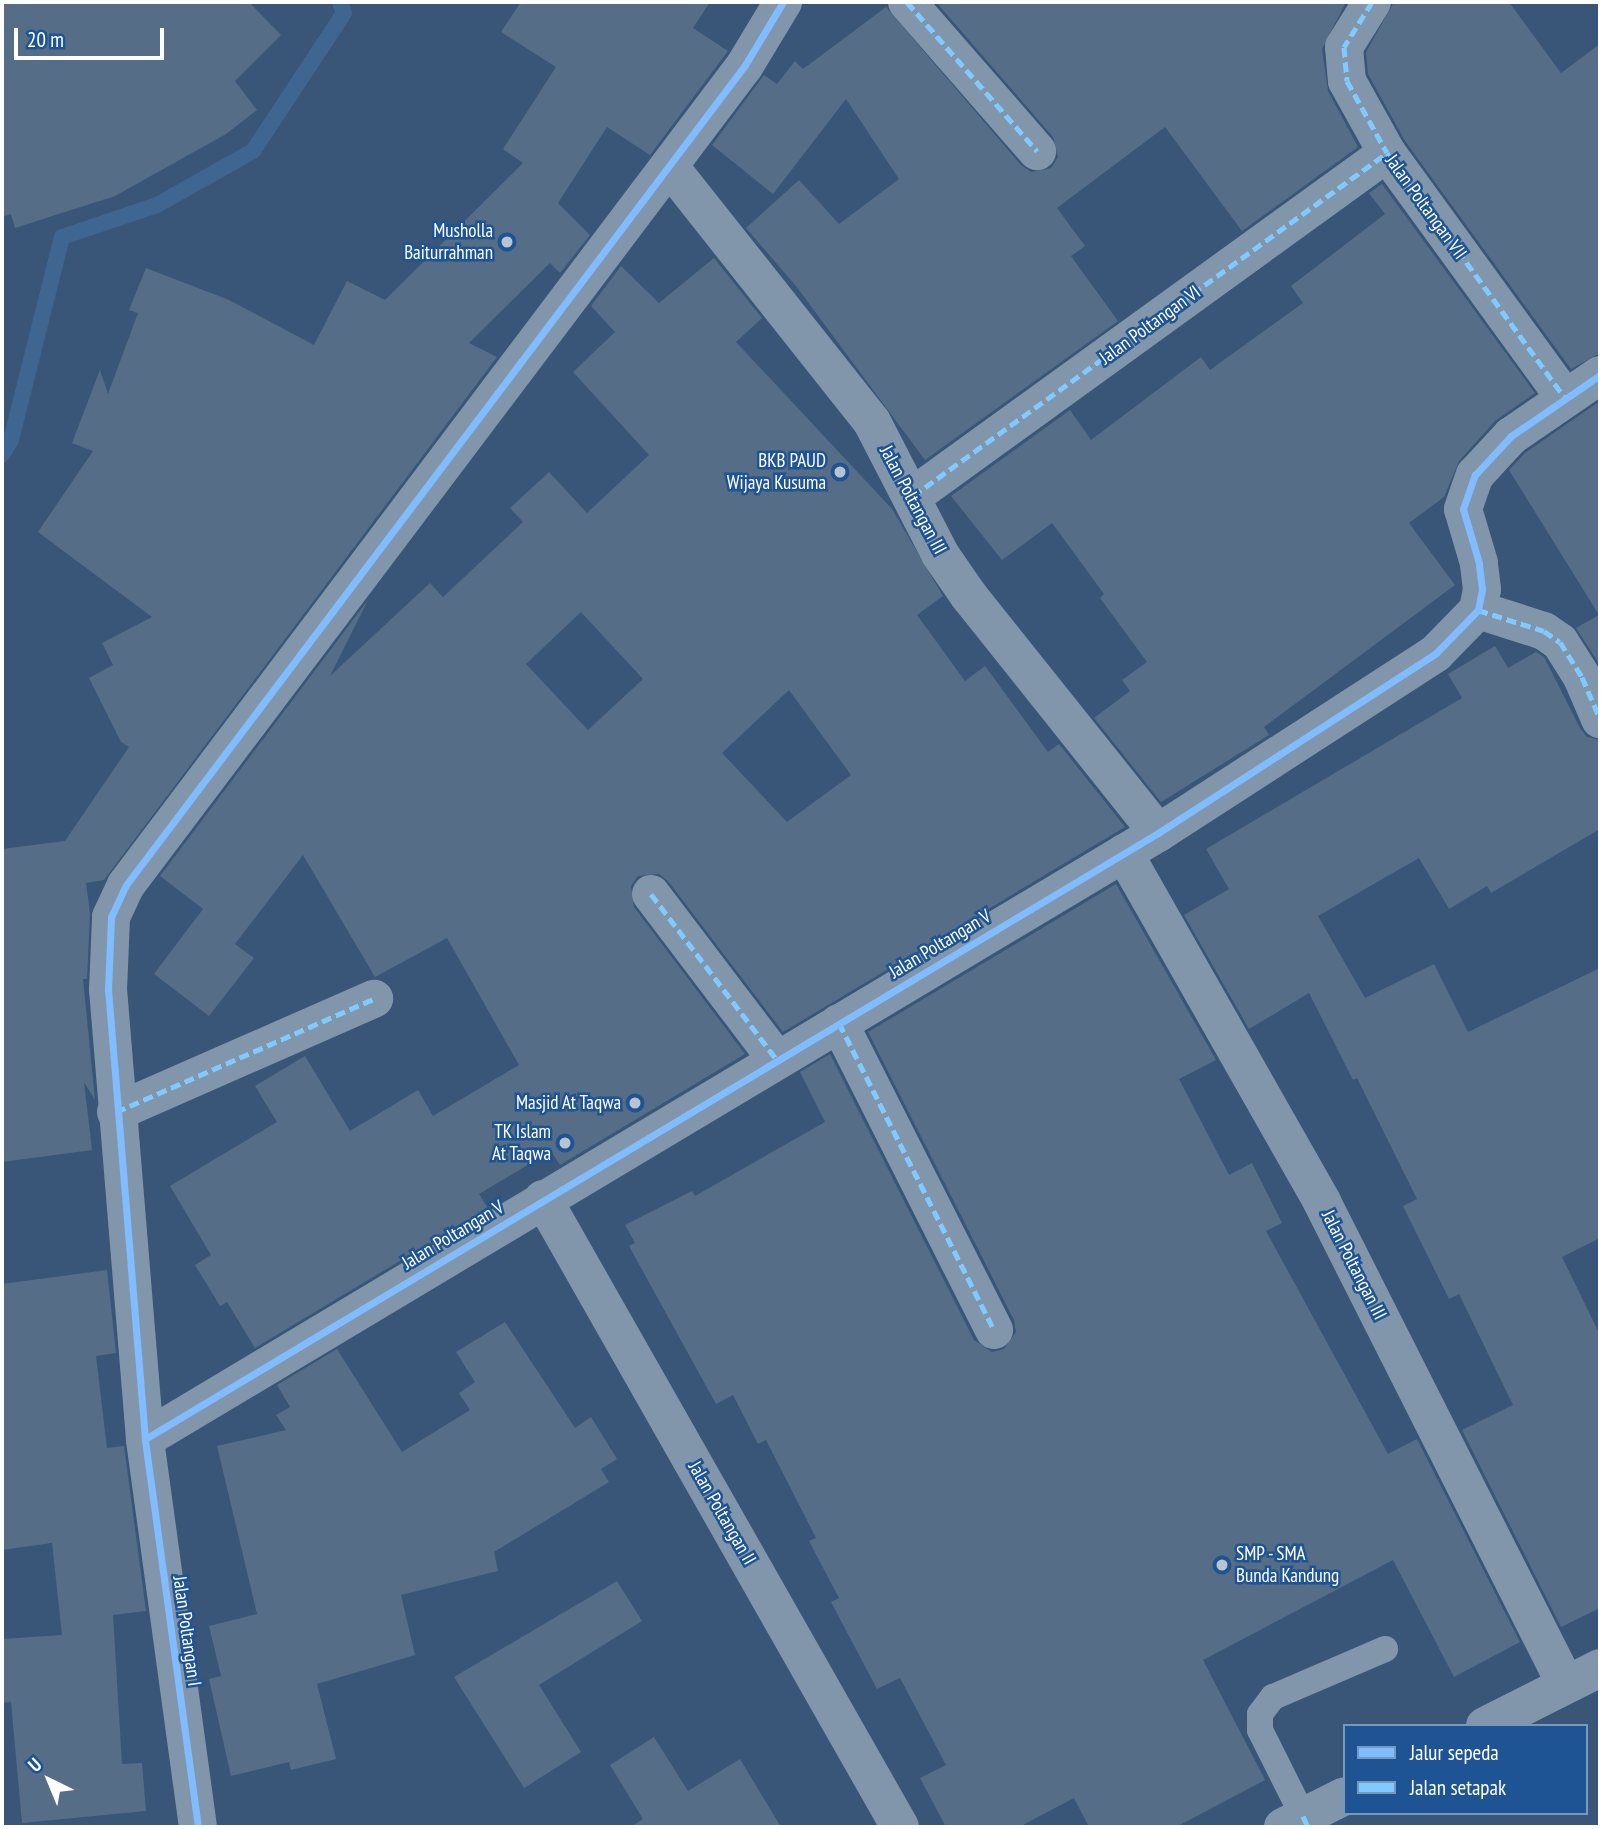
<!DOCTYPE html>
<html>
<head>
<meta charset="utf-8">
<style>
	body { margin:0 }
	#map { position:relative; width:1602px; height:1829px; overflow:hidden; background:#395678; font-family:"PT Sans Narrow",sans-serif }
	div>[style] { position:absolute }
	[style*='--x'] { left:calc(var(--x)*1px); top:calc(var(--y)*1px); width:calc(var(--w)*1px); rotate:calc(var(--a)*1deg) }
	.stream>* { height:16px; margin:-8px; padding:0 8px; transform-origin:8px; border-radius:8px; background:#3f6591 }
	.building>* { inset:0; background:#556d87 }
	.service>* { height:26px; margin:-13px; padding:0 13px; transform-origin:13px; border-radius:13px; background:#8196ab }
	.minor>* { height:38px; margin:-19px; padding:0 19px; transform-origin:19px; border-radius:19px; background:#8196ab }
	.tertiary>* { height:38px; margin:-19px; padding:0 19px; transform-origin:19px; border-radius:19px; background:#8196ab }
	.quiet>* { height:5px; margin-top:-2.5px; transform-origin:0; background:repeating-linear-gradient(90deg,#80caff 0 10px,transparent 0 15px) }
	.cycleway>* { height:7px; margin:-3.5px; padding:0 3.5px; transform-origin:3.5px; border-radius:3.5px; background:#80bcff }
	.dots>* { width:19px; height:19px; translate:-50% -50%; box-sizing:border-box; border:4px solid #1e5493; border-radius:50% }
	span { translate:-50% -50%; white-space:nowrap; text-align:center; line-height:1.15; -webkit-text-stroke:5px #1e5493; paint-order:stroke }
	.street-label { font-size:19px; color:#fff }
	.poi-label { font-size:19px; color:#fff }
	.right { translate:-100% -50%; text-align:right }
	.left { translate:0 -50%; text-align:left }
	.frame { position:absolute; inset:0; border:4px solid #fff; pointer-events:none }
	.legend { position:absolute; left:1343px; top:1724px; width:245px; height:91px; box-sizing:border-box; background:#1e5493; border:2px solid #7898be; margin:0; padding:9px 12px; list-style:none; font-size:21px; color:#fff }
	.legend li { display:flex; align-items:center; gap:14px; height:35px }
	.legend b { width:35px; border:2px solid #7898be }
	.north { position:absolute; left:14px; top:1745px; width:70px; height:70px; -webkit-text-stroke:5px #1e5493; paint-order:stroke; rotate:317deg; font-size:19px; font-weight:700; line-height:28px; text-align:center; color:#fff }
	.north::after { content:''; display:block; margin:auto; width:24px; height:32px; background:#fff; clip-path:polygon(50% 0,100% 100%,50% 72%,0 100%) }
	.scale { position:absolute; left:14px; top:28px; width:150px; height:32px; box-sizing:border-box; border:4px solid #fff; border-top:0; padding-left:9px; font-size:21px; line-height:24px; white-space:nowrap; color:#fff; -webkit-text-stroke:5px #1e5493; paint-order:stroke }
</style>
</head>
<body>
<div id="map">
	<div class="stream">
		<i style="--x:2;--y:455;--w:17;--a:-59"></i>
		<i style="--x:11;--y:440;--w:209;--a:-75.9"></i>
		<i style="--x:62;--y:237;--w:100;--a:-18.6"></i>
		<i style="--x:157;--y:205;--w:110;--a:-29.4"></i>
		<i style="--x:253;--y:151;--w:165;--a:-56.6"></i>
		<i style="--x:344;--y:13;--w:12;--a:-110"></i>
	</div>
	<div class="building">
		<i style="clip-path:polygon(2px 2px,249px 2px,281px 35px,235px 81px,257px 110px,226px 134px,115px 196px,15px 228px,11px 214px,2px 217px)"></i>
		<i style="clip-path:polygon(521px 2px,710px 2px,693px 28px,728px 51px,650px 155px,607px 127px,558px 203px,590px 235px,560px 273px,550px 263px,469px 343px,497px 357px,104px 880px,86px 883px,90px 913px,87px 979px,83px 979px,95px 1100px,84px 1082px,92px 1150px,2px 1162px,2px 849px,65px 841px,129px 747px,121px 742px,89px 678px,113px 665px,102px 643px,152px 617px,38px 532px,93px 451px,72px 443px,100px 370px,108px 394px,138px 313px,129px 310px,146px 268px,229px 300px,314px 345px,347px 281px,385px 300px,523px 163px,503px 149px,556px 67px,501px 32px)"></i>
		<i style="clip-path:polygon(936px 2px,1346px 2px,1322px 49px,1328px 91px,1358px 147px,1242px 231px,1165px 127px,1057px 208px,1085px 246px,1071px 256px,1118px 321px,925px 460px,796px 286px,746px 228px,799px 180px,839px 224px,899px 179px,846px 99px,773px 194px,712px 145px,764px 75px,777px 84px,795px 61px,803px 69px,886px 7px,1021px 165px,1031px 172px,1051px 168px,1058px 157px,1053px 137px)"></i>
		<i style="clip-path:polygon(1394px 2px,1509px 2px,1561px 73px,1600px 44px,1600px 353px,1571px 369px,1405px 141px,1368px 74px,1366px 52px)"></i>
		<i style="clip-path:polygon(1382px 184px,1535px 393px,1495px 421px,1459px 461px,1444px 497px,1409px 523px,1455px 585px,1264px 727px,1269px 735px,1161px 802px,1094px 718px,1130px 691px,1122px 680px,1147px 662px,1100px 598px,1104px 594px,1052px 523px,1002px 560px,951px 496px,1070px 410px,1091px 440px,1201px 357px,1210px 370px,1303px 303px,1291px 286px,1385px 214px,1369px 193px)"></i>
		<i style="clip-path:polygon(evenodd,714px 258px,762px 318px,736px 342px,892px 509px,943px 596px,917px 615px,965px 681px,985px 666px,1048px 752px,1059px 744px,1125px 827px,783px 1032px,668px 881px,659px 874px,638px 876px,631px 886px,634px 907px,745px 1054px,560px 1165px,551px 1151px,479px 1194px,488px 1208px,255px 1348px,227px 1302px,220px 1306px,195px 1265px,211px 1255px,170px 1186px,277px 1122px,255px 1086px,305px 1056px,350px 1131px,418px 1090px,433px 1116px,519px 1065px,447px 938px,375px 977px,303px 855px,235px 944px,254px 958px,209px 1016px,154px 974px,203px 909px,160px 876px,368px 600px,330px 676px,430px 583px,443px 597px,523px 522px,510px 508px,549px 472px,587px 513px,649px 455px,573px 372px,615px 332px,591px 306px,621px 266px,659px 303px,714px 258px,581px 612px,643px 679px,588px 730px,526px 664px,581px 612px,714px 258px,789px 690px,851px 775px,787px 822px,722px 753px,789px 690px)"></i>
		<i style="clip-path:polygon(1600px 401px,1600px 665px,1576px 628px,1599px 615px,1509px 470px,1525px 453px)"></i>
		<i style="clip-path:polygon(1495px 646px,1508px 668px,1536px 652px,1544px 657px,1580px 728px,1587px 737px,1600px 740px,1600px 829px,1491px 893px,1487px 886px,1449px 909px,1419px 858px,1318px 916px,1365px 998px,1434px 964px,1468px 1032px,1600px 968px,1600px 1238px,1562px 1257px,1600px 1335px,1600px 1608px,1561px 1627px,1462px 1430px,1513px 1405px,1459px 1294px,1449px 1299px,1403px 1206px,1417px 1199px,1357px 1078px,1353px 1080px,1309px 993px,1249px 1029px,1184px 915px,1229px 889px,1206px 849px,1462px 698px,1448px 674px)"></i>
		<i style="clip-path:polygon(1116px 884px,1216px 1060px,1179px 1079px,1229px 1175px,1252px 1163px,1282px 1223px,1266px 1231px,1388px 1454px,1417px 1439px,1520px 1642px,1454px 1677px,1393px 1560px,1203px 1660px,1265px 1780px,1176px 1827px,1089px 1827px,1074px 1798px,1019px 1827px,946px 1827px,920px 1778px,946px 1765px,900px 1678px,877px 1689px,831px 1602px,839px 1598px,809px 1541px,816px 1538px,766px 1440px,758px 1444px,733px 1395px,716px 1404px,629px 1246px,635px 1243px,625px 1225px,692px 1191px,695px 1196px,825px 1122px,800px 1072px,830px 1054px,974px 1340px,992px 1352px,1004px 1349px,1016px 1332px,1014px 1320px,868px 1032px)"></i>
		<i style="clip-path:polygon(107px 1270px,116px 1353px,96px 1356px,107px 1448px,124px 1446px,146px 1611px,113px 1615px,122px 1764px,142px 1763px,146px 1811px,22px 1823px,11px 1702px,2px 1703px,2px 1639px,62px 1635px,52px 1543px,2px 1550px,2px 1284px)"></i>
		<i style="clip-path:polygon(505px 1322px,575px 1428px,591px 1417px,617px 1459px,601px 1469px,609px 1482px,494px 1552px,498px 1571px,401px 1595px,415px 1655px,317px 1684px,336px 1759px,291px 1770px,289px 1762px,231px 1776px,209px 1679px,221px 1676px,209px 1626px,257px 1614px,217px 1446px,286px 1430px,276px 1415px,290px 1407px,277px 1385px,337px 1349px,402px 1452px,470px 1410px,459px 1393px,475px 1382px,456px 1352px)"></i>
		<i style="clip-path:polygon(617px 1581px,642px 1621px,539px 1685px,581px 1752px,524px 1788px,454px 1677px)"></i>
		<i style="clip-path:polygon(654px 1737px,688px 1791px,740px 1759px,781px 1827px,631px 1827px,643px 1819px,610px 1765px)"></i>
	</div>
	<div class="service">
		<i style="--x:1303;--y:1816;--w:96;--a:-116.6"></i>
		<i style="--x:1260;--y:1730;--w:16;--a:-90"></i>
		<i style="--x:1260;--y:1714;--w:21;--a:-53"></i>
		<i style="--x:1273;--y:1697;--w:122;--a:-23.2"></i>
	</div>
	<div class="minor">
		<i style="--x:907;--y:2;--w:198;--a:48.9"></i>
		<i style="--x:1372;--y:2;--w:53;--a:121.9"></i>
		<i style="--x:1344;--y:47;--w:34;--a:85"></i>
		<i style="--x:1347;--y:81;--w:82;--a:60.9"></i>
		<i style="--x:1387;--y:153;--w:303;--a:54"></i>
		<i style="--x:670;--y:167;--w:325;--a:51.6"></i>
		<i style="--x:872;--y:422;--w:148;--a:62.7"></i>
		<i style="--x:940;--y:554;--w:51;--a:55.4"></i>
		<i style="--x:969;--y:596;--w:303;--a:51.4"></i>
		<i style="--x:913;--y:496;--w:585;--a:-35.89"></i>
		<i style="--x:1478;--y:610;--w:69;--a:17.7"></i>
		<i style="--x:1544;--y:631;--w:19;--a:35"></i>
		<i style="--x:1560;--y:642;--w:41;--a:57.8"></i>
		<i style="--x:1582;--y:677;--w:46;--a:66.8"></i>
		<i style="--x:1124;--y:853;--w:401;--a:60.4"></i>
		<i style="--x:1322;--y:1202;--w:541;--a:63.2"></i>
		<i style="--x:651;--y:894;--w:208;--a:52.8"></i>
		<i style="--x:839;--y:1023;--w:344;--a:63.2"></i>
		<i style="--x:116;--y:1112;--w:282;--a:-23.7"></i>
		<i style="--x:543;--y:1199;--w:722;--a:60.38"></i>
		<i style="--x:145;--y:1439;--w:1180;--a:-30.89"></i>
		<i style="--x:1158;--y:833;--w:331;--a:-32.9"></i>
		<i style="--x:1436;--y:653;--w:60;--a:-45.7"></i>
		<i style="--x:1478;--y:610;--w:21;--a:-79"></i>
		<i style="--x:1482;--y:589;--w:26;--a:-97"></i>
		<i style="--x:1479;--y:563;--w:56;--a:-106.5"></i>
		<i style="--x:1463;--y:509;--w:36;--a:-71"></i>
		<i style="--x:1475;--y:475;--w:53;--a:-47.3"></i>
		<i style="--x:1511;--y:436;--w:108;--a:-34.4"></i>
		<i style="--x:198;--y:1827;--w:392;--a:-97.8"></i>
		<i style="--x:145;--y:1439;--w:451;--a:-94.7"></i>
		<i style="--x:108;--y:990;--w:73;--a:-87.6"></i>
		<i style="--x:111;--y:917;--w:35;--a:-65"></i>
		<i style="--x:126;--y:885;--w:1027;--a:-52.95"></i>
		<i style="--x:745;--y:65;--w:74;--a:-58.9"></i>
	</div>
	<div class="tertiary">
		<i style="--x:1485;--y:1726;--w:129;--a:-26.8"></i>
		<i style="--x:1283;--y:1827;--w:69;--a:-26.6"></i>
	</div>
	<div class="quiet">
		<i style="--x:907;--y:2;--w:198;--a:48.9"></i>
		<i style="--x:1372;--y:2;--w:53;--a:121.9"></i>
		<i style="--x:1344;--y:47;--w:34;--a:85"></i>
		<i style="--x:1347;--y:81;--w:82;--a:60.9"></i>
		<i style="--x:1387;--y:153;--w:303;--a:54"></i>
		<i style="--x:913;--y:496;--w:585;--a:-35.89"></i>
		<i style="--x:1478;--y:610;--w:69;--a:17.7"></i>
		<i style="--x:1544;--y:631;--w:19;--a:35"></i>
		<i style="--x:1560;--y:642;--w:41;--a:57.8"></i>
		<i style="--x:1582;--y:677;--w:46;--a:66.8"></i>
		<i style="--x:651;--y:894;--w:208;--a:52.8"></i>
		<i style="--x:839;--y:1023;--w:344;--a:63.2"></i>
		<i style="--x:116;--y:1112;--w:282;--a:-23.7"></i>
		<i style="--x:1303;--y:1816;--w:12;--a:66"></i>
	</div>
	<div class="cycleway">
		<i style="--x:145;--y:1439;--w:1180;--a:-30.89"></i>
		<i style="--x:1158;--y:833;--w:331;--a:-32.9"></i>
		<i style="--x:1436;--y:653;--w:60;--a:-45.7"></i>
		<i style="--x:1478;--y:610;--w:21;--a:-79"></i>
		<i style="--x:1482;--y:589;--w:26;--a:-97"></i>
		<i style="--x:1479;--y:563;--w:56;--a:-106.5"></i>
		<i style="--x:1463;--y:509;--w:36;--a:-71"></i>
		<i style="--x:1475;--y:475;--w:53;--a:-47.3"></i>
		<i style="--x:1511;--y:436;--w:108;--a:-34.4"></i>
		<i style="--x:198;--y:1827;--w:392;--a:-97.8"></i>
		<i style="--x:145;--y:1439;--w:451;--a:-94.7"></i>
		<i style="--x:108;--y:990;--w:73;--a:-87.6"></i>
		<i style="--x:111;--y:917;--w:35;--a:-65"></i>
		<i style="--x:126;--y:885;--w:1027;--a:-52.95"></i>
		<i style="--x:745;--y:65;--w:74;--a:-58.9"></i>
	</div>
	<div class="dots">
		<i style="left:507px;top:242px;background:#bac4d0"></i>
		<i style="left:840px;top:472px;background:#bac4d0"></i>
		<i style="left:635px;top:1103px;background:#bac4d0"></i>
		<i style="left:565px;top:1143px;background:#bac4d0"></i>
		<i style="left:1222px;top:1565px;background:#bac4d0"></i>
	</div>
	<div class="street-label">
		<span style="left:1426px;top:207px;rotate:54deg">Jalan Poltangan VII</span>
		<span style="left:1150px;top:325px;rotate:-36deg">Jalan Poltangan VI</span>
		<span style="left:913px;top:500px;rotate:62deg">Jalan Poltangan III</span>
		<span style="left:940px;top:944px;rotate:-31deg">Jalan Poltangan V</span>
		<span style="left:453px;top:1235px;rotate:-31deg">Jalan Poltangan V</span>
		<span style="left:1354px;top:1265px;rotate:63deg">Jalan Poltangan III</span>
		<span style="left:722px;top:1513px;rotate:60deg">Jalan Poltangan II</span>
		<span style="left:187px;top:1631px;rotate:82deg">Jalan Poltangan I</span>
	</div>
	<div class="poi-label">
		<span class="right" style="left:493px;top:242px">Musholla<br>Baiturrahman</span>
		<span class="right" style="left:826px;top:472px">BKB PAUD<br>Wijaya Kusuma</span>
		<span class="right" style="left:621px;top:1103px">Masjid At Taqwa</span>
		<span class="right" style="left:551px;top:1143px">TK Islam<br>At Taqwa</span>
		<span class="left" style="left:1236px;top:1565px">SMP - SMA<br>Bunda Kandung</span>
	</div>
	<div class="frame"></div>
	<ul class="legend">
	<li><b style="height:9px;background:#80bcff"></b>Jalur sepeda</li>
	<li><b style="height:9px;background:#80caff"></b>Jalan setapak</li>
	</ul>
	<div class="north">U</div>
	<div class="scale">20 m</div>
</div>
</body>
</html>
